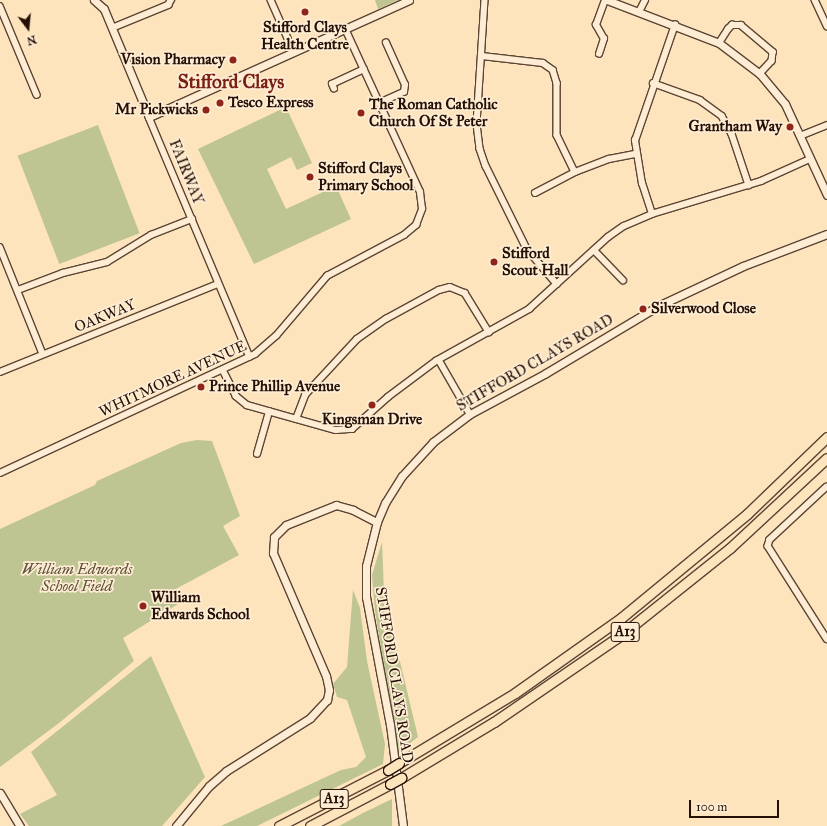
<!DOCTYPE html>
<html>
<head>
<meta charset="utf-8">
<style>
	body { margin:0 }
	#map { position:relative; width:827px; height:826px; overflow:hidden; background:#fde4bd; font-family:"IM FELL Great Primer",serif }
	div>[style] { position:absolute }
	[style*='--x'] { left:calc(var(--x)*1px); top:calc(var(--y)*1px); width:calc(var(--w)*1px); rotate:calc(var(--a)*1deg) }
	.green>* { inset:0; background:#bec492; transform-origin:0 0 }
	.roads { filter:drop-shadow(1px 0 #5b4534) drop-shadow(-1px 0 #5b4534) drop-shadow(0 1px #5b4534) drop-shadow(0 -1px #5b4534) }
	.minor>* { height:5.5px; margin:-2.75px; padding:0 2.75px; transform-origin:2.75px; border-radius:2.75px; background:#feedd4 }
	.tertiary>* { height:7px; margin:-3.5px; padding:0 3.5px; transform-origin:3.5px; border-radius:3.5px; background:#feedd4 }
	.trunk>* { height:9px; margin:-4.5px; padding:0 4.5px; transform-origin:4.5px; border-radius:4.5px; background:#fde4bd }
	.bridges { filter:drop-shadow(1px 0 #251006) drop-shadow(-1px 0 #251006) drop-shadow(0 1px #251006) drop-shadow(0 -1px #251006) }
	.trunk-bridge>* { height:9px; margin:-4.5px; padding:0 4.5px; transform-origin:4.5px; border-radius:4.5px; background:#fde4bd }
	.dots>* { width:11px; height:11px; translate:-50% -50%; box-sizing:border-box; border:2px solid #feedd4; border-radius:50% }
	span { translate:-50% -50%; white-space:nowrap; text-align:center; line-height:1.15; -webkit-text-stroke:3.5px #feedd4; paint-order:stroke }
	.shield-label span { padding:1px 3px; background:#feedd4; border:1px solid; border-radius:3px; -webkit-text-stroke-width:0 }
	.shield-label { font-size:14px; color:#251006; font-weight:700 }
	.poi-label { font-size:15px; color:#251006; font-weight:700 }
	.right { translate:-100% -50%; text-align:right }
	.left { translate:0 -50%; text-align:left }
	.street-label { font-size:15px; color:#251006 }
	.park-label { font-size:15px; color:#5b4f37; font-style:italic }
	.district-label { font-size:19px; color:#7a1f14; font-weight:700 }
	.north { position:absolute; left:8px; top:8px; width:40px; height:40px; -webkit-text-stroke:3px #feedd4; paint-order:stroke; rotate:164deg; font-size:11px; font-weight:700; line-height:16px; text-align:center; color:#251006 }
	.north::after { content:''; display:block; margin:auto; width:14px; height:18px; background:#251006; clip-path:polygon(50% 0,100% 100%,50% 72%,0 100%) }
	.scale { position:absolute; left:689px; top:800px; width:90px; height:18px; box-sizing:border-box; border:2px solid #251006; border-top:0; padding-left:5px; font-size:12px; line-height:14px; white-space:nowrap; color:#251006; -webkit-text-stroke:3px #feedd4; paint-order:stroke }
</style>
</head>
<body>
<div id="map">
	<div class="green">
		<i style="clip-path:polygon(375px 0,398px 0,378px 9px)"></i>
		<i style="clip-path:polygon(286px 107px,312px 163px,297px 170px,291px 157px,267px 169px,286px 209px,336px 186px,351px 219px,254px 264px,198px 149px)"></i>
		<i style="left:98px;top:125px;width:116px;height:86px;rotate:69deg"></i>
		<i style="clip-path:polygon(197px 440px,212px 441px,240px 516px,223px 526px,239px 555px,172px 591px,178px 604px,123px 638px,134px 661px,59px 723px,0 767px,0 529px,95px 485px,97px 481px,181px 443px)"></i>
		<i style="clip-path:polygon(382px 542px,385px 618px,397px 649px,418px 737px,401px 750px,398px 750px,396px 741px,375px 611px,372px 575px)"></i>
		<i style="clip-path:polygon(353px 590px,360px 608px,367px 661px,385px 744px,383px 764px,257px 826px,221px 826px,341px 770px,356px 767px,366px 757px,347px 700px,337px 697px,333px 684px,347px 667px)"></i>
		<i style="clip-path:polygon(151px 656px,205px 777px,162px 826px,29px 826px,20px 814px,57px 795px,31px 752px)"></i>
		<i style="clip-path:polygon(392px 799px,392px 826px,339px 826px,363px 813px)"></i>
	</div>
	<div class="roads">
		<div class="minor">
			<i style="--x:271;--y:0;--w:57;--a:66.1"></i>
			<i style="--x:485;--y:0;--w:124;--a:93.7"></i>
			<i style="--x:477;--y:124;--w:25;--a:83"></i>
			<i style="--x:480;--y:149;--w:18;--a:71"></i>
			<i style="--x:486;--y:166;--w:93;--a:63.7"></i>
			<i style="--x:527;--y:249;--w:46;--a:49.4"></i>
			<i style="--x:815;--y:0;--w:29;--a:65"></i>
			<i style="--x:0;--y:6;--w:96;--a:67.4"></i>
			<i style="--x:639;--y:12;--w:13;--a:-63"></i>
			<i style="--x:112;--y:28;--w:61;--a:-22.3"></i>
			<i style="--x:168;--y:5;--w:6;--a:-59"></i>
			<i style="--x:719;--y:43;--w:17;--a:-57"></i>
			<i style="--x:728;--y:29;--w:6;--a:-45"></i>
			<i style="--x:732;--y:25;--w:9;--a:0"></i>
			<i style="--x:741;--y:25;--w:42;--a:40.2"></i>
			<i style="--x:773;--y:52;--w:9;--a:96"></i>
			<i style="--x:772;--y:61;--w:18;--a:133"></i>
			<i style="--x:599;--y:54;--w:16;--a:-72"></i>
			<i style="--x:604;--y:39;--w:16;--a:-120"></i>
			<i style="--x:596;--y:25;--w:27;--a:-70"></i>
			<i style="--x:482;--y:56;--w:61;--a:6.5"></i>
			<i style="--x:543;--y:63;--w:12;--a:35"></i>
			<i style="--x:553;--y:70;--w:14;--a:73"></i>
			<i style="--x:557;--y:83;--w:52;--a:90"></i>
			<i style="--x:557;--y:135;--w:41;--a:64.1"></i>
			<i style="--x:575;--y:172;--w:36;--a:-21"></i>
			<i style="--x:609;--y:159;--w:26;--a:-11"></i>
			<i style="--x:653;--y:83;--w:50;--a:19.9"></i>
			<i style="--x:700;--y:100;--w:27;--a:36"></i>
			<i style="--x:722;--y:116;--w:21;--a:61"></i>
			<i style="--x:732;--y:134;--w:54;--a:71.6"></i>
			<i style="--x:334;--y:89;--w:5;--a:-112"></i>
			<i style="--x:332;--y:84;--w:35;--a:-25"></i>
			<i style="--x:379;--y:103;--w:27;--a:-24"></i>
			<i style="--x:404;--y:92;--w:7;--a:-82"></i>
			<i style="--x:405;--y:85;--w:46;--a:-114.3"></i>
			<i style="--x:149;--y:117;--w:260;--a:67.2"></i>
			<i style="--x:800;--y:136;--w:29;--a:-22"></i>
			<i style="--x:535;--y:193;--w:45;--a:-27.7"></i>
			<i style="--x:652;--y:214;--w:32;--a:-108"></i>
			<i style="--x:642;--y:184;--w:44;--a:-99.2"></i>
			<i style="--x:635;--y:141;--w:123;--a:-71"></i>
			<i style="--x:0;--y:247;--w:115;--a:68.1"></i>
			<i style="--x:594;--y:250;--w:42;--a:46"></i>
			<i style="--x:18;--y:290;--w:48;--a:-20.7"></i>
			<i style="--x:63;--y:273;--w:45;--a:-14"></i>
			<i style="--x:107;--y:262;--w:52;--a:-31.5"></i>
			<i style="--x:151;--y:235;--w:44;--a:-21.3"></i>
			<i style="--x:439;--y:360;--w:62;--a:60.1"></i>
			<i style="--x:223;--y:370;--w:29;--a:63"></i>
			<i style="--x:236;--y:396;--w:14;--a:39"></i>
			<i style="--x:247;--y:405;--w:92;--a:15.7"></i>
			<i style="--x:336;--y:430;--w:16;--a:-4"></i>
			<i style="--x:352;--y:429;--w:48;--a:-41.6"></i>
			<i style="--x:388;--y:397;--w:60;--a:-36.9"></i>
			<i style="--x:436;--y:361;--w:107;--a:-29.2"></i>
			<i style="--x:529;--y:309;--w:107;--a:-42.3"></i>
			<i style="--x:608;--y:237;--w:19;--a:-35"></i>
			<i style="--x:624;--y:226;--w:30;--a:-23"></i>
			<i style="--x:652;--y:214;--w:114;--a:-16.8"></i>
			<i style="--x:761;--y:181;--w:54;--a:-24.2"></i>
			<i style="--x:0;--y:372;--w:235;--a:-22"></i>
			<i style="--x:296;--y:419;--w:26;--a:-69"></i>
			<i style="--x:305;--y:395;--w:76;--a:-47.1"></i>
			<i style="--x:357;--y:339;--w:35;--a:-35"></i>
			<i style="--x:386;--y:319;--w:60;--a:-28.7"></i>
			<i style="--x:439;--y:290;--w:11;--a:-15"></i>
			<i style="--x:450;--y:287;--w:16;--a:22"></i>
			<i style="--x:465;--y:293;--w:46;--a:58.4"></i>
			<i style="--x:257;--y:454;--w:44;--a:-74.1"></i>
			<i style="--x:0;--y:473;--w:281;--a:-25"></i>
			<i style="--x:255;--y:354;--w:28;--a:-41"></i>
			<i style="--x:276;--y:336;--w:79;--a:-49.6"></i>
			<i style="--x:327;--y:276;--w:87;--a:-28"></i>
			<i style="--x:404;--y:235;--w:16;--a:-40"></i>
			<i style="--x:416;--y:225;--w:17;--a:-69"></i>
			<i style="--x:422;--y:209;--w:17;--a:-97"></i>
			<i style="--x:420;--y:192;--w:179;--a:-114.7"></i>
			<i style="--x:827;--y:487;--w:78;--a:137.1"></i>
			<i style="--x:770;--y:540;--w:6;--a:108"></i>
			<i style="--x:768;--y:546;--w:110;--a:57.6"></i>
		</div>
		<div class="tertiary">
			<i style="--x:94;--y:0;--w:13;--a:42"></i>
			<i style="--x:104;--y:9;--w:117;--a:67.4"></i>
			<i style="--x:149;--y:117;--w:285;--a:-24.2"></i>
			<i style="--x:607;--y:0;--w:120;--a:21"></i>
			<i style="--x:719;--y:43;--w:51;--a:37.1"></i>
			<i style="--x:760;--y:74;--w:39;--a:50"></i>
			<i style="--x:785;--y:104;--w:100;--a:65.2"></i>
			<i style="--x:0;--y:793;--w:39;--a:59"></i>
			<i style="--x:176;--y:826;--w:52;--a:-50.5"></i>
			<i style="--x:209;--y:786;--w:23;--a:-41"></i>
			<i style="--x:226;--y:771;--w:99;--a:-32.2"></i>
			<i style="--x:310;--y:718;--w:25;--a:-47"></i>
			<i style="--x:327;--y:700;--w:10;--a:-79"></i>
			<i style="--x:329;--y:690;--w:14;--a:-102"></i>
			<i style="--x:326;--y:676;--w:134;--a:-113.3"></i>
			<i style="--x:273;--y:553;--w:16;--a:-86"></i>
			<i style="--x:274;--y:537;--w:17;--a:-45"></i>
			<i style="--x:286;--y:525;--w:54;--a:-21.8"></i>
			<i style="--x:336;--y:505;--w:18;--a:16"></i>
			<i style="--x:353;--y:510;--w:27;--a:27"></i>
			<i style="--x:403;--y:826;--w:102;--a:-97.3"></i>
			<i style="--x:390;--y:725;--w:130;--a:-100.6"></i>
			<i style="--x:366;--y:597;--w:31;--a:-90"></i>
			<i style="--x:366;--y:566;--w:45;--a:-76"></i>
			<i style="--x:377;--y:522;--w:21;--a:-67"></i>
			<i style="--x:385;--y:503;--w:32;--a:-58"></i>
			<i style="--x:402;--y:476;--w:46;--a:-47.6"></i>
			<i style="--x:433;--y:442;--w:46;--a:-37.1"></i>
			<i style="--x:470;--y:414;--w:86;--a:-28.3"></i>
			<i style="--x:546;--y:373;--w:131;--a:-30.9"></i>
			<i style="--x:658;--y:306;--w:94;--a:-25.2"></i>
			<i style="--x:743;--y:266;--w:90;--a:-20.9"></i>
		</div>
		<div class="trunk">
			<i style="--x:399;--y:763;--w:135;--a:-31.1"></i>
			<i style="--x:515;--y:693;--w:130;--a:-35.3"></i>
			<i style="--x:621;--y:618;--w:163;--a:-39.5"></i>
			<i style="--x:747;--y:514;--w:111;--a:-43.9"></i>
			<i style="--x:401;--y:778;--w:109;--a:-31.1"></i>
			<i style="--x:494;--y:722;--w:154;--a:-34.4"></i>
			<i style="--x:621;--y:635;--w:139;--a:-38.6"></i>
			<i style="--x:730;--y:548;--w:132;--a:-42.9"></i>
			<i style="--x:279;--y:826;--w:123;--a:-27.2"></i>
			<i style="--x:310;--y:826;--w:90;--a:-27.7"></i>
		</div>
	</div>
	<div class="bridges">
		<div class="trunk-bridge">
			<i style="--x:388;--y:770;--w:13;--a:-32"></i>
			<i style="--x:390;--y:784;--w:13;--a:-29"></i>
		</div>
	</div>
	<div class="dots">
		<i style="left:305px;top:12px;background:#8f2418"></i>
		<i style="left:233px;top:60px;background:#8f2418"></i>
		<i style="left:220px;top:103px;background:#8f2418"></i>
		<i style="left:206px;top:110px;background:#8f2418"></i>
		<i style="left:361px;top:113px;background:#8f2418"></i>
		<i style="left:790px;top:127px;background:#8f2418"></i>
		<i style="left:310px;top:177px;background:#8f2418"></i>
		<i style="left:494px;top:262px;background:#8f2418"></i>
		<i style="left:643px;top:309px;background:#8f2418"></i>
		<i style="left:201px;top:387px;background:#8f2418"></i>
		<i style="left:372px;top:405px;background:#8f2418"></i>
		<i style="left:143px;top:606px;background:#8f2418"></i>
	</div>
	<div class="shield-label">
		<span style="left:625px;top:632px">A13</span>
		<span style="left:334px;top:799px">A13</span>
	</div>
	<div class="poi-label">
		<span style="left:305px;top:36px">Stifford Clays<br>Health Centre</span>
		<span class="right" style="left:225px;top:60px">Vision Pharmacy</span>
		<span class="left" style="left:228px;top:103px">Tesco Express</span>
		<span class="left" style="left:369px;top:113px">The Roman Catholic<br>Church Of St Peter</span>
		<span class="right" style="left:198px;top:110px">Mr Pickwicks</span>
		<span class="right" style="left:782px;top:127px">Grantham Way</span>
		<span class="left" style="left:318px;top:177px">Stifford Clays<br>Primary School</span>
		<span class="left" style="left:502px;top:262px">Stifford<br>Scout Hall</span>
		<span class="left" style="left:651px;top:309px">Silverwood Close</span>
		<span class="left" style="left:209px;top:387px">Prince Phillip Avenue</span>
		<span style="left:372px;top:420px">Kingsman Drive</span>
		<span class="left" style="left:151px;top:606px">William<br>Edwards School</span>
	</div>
	<div class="street-label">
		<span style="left:186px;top:172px;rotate:68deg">FAIRWAY</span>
		<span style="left:105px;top:316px;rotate:-22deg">OAKWAY</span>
		<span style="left:535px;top:363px;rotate:-30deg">STIFFORD CLAYS ROAD</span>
		<span style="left:173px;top:379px;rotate:-25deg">WHITMORE AVENUE</span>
		<span style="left:394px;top:675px;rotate:81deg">STIFFORD CLAYS ROAD</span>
	</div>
	<div class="park-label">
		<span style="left:77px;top:578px">William Edwards<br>School Field</span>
	</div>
	<div class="district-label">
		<span style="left:231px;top:82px">Stifford Clays</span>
	</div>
	<div class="north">N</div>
	<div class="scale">100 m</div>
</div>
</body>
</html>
